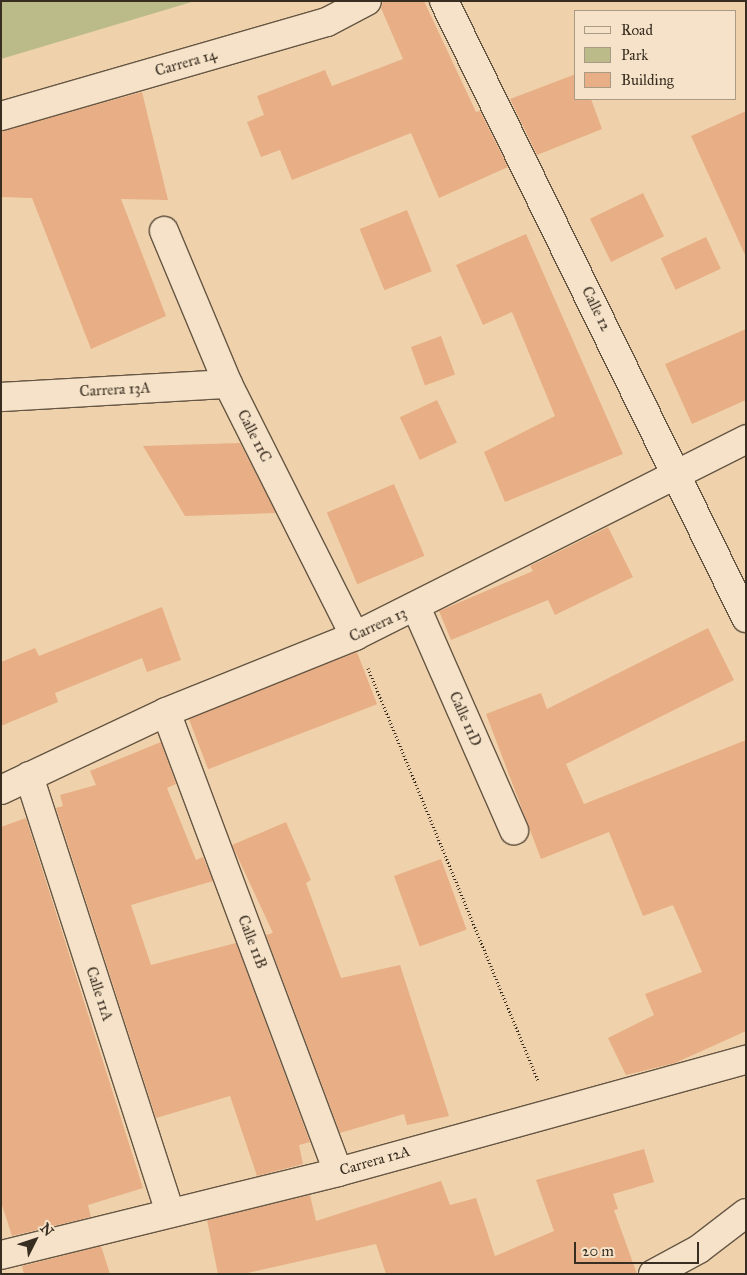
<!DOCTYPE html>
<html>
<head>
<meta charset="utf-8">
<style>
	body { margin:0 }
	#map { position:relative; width:747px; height:1275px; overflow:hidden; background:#efd2ab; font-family:"IM FELL Great Primer",serif }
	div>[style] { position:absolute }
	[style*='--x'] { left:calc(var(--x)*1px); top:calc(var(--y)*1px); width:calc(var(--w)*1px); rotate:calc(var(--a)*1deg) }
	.green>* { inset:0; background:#babb88 }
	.building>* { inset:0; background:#e8ae85; transform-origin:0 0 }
	.path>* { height:3px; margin-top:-1.5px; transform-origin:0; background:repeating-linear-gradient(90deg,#382d21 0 1px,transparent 0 3.5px) }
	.roads { filter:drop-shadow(1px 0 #665644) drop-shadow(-1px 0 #665644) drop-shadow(0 1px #665644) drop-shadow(0 -1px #665644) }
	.street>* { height:28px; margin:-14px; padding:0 14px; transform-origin:14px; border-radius:14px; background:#f5e2c8 }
	.secondary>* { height:28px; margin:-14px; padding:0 14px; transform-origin:14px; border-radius:14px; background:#f5e2c8 }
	span { translate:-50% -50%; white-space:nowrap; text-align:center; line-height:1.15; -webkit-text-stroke:4px #f5e2c8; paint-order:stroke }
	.street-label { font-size:15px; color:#382d21 }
	.frame { position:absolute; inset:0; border:2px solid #382d21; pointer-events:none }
	.legend { position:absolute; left:574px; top:10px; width:162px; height:90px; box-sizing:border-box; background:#f5e2c8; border:1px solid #a99a85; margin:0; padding:6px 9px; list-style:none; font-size:15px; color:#382d21 }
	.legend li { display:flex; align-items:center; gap:10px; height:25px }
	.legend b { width:25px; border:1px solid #a99a85 }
	.north { position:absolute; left:10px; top:1215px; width:50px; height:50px; -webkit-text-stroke:4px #f5e2c8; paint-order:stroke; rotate:49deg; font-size:14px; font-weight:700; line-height:20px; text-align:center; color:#382d21 }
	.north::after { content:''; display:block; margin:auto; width:18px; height:22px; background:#382d21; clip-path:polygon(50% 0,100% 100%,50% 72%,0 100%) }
	.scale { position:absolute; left:574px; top:1242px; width:125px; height:22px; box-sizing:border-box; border:2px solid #382d21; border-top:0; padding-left:6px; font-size:15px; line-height:18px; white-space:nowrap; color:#382d21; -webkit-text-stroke:4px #f5e2c8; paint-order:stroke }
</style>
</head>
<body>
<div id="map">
	<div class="green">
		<i style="clip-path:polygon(1px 1px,195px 1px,1px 59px)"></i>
	</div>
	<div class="building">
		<i style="clip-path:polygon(383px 1px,424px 1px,476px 112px,480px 111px,508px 167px,439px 198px,411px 133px,292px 180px,280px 150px,261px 157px,247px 122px,264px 115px,257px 96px,325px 70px,332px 86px,403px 59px,381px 8px)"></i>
		<i style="clip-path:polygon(576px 74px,576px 99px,591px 99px,602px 129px,537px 155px,510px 99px)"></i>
		<i style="clip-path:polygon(142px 92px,168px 200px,121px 199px,166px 316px,91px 349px,32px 198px,1px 197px,1px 131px)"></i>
		<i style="clip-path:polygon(746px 111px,746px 257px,691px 136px)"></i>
		<i style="left:643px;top:193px;width:48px;height:59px;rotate:64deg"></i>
		<i style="left:407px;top:210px;width:66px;height:51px;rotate:68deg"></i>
		<i style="clip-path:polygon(526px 234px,623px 454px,505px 502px,484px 452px,555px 416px,512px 312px,483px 325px,456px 265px)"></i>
		<i style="left:706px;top:237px;width:35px;height:50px;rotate:65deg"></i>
		<i style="clip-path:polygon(746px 329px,746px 400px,692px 424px,665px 364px)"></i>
		<i style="left:441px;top:336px;width:41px;height:32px;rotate:70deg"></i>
		<i style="left:437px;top:400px;width:47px;height:41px;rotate:65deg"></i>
		<i style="clip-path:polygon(240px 443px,276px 513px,185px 516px,143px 446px)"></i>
		<i style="left:394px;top:484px;width:78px;height:73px;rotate:67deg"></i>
		<i style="clip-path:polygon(608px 527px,633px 577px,555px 615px,548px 600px,451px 640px,439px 611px,533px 571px,530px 566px)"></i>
		<i style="clip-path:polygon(162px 607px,181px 660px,147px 672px,142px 658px,55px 693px,58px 702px,1px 726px,1px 662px,35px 648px,39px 656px)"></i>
		<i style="clip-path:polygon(708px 628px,734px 680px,566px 764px,584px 804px,746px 740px,746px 1031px,675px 1063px,626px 1075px,608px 1038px,654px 1015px,645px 994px,702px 972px,673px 905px,643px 916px,609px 832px,541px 859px,486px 714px,541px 693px,547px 709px)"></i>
		<i style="left:357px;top:652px;width:56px;height:181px;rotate:69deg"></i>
		<i style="clip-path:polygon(161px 742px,176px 784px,167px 788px,196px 860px,203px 857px,213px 881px,131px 905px,151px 965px,236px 943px,310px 1142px,299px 1145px,303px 1164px,257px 1176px,230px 1096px,156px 1118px,56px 808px,63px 806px,60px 795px,96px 785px,90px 771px)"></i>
		<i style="clip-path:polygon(26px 818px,143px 1188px,88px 1205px,91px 1217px,12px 1236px,1px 1202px,1px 827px)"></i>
		<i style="clip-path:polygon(286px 822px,311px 880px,306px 883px,341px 978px,400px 965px,449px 1116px,407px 1125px,404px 1114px,340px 1133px,266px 935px,273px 933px,232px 845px)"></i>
		<i style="left:441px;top:859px;width:75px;height:50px;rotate:70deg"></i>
		<i style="clip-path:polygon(644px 1149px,654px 1182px,613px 1194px,618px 1209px,614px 1210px,637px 1274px,386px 1274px,376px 1244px,243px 1274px,218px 1274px,207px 1220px,310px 1195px,316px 1221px,441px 1181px,450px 1205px,476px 1198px,495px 1256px,554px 1231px,536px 1180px)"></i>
		<i style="clip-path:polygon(101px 1246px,110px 1274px,24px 1274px,22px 1266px)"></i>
	</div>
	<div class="path">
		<i style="--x:368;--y:668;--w:447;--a:67.6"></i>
	</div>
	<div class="roads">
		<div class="street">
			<i style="--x:444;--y:1;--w:687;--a:63.92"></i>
			<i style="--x:1;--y:116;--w:339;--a:-16.1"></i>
			<i style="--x:327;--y:22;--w:45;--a:-27.7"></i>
			<i style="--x:164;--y:231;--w:166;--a:67.3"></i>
			<i style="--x:228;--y:384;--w:282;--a:63.3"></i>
			<i style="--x:1;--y:397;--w:227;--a:-3.3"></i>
			<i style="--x:416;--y:607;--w:244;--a:66.3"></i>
			<i style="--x:166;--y:712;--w:491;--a:69.5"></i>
			<i style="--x:29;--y:776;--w:458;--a:72.1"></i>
			<i style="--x:1;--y:790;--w:183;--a:-25.3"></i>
			<i style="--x:166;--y:712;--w:204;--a:-21.9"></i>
			<i style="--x:355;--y:636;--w:438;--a:-26.7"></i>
			<i style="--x:1;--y:1255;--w:347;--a:-13.8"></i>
			<i style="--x:338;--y:1172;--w:423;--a:-15.4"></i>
		</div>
		<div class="secondary">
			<i style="--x:653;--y:1274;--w:52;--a:-28.5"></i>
			<i style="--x:699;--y:1249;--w:59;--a:-37.5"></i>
		</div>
	</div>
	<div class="street-label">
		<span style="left:186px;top:63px;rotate:-16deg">Carrera 14</span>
		<span style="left:596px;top:309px;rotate:64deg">Calle 12</span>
		<span style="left:115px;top:390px;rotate:-3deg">Carrera 13A</span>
		<span style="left:254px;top:436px;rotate:63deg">Calle 11C</span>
		<span style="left:378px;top:625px;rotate:-25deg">Carrera 13</span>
		<span style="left:465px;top:719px;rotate:66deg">Calle 11D</span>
		<span style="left:252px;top:942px;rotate:69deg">Calle 11B</span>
		<span style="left:99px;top:994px;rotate:72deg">Calle 11A</span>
		<span style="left:375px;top:1161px;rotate:-16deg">Carrera 12A</span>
	</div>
	<div class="frame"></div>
	<ul class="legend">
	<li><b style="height:6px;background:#f5e2c8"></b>Road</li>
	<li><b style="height:14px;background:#babb88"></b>Park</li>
	<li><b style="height:14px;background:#e8ae85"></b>Building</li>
	</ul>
	<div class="north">N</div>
	<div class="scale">20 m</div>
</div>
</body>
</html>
